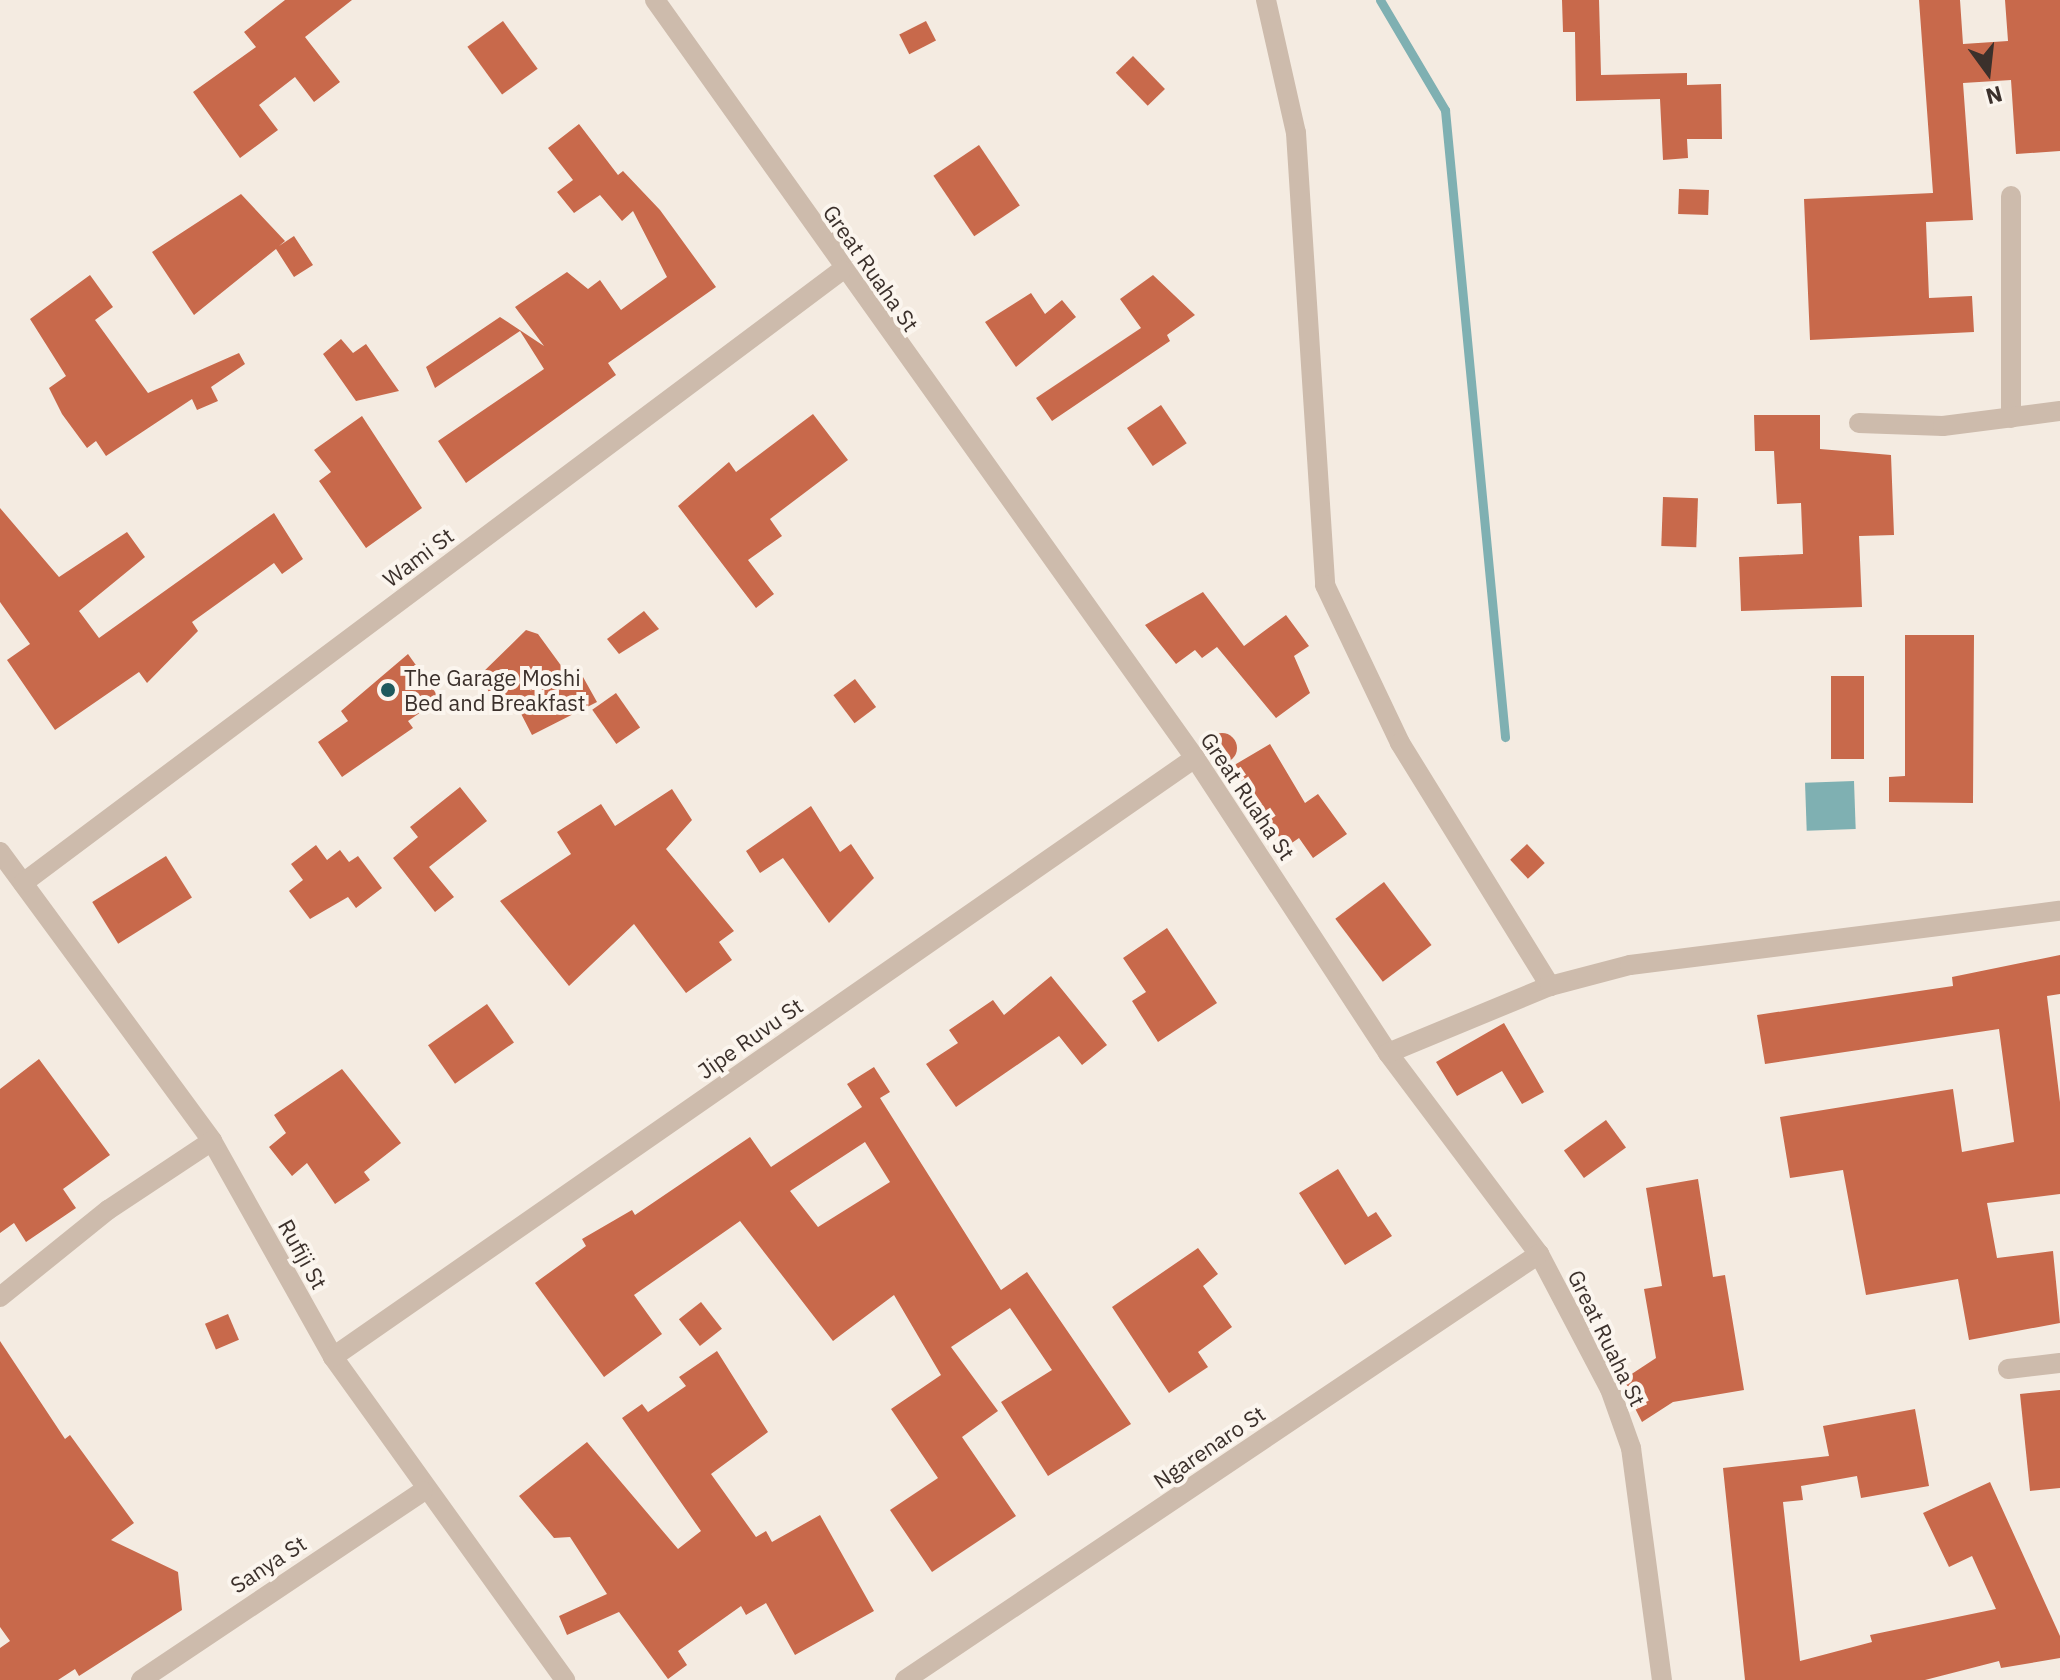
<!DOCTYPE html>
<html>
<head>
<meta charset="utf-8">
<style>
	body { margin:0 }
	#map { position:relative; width:2060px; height:1680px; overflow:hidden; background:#f4ebe1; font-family:"IBM Plex Sans",sans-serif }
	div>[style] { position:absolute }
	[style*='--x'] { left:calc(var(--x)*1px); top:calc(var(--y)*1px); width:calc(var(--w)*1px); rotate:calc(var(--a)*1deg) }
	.water>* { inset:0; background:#7fb0b2; transform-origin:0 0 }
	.stream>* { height:9px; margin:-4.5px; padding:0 4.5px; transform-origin:4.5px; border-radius:4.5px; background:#7fb0b2 }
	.building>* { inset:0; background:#c8694b; transform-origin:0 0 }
	.round { border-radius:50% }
	.minor>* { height:20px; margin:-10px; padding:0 10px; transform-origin:10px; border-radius:10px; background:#cdbbac }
	.dots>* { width:22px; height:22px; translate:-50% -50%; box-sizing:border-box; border:4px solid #fbf5ee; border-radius:50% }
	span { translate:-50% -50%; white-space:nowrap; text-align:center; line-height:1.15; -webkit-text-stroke:8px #fbf5ee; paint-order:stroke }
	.street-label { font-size:22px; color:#3b302b }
	.poi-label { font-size:22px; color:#3b302b }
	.left { translate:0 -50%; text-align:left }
	.north { position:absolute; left:1948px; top:32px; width:80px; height:80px; -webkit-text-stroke:6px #fbf5ee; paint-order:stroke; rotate:165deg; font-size:22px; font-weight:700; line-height:32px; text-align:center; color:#3b302b }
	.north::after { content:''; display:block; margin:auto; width:28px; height:36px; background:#3b302b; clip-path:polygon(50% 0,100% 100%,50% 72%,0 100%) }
</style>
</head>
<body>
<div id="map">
	<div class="water">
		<i style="left:1854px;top:781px;width:48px;height:49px;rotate:88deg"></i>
	</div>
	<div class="stream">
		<i style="--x:1380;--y:0;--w:128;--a:59.4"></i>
		<i style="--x:1445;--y:110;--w:630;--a:84.53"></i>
	</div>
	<div class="building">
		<i style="clip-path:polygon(285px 0,352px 0,305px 37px,340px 82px,314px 102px,295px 77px,259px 105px,278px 130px,240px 158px,193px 92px,256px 47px,244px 32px)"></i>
		<i style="clip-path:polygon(1562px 0,1599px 0,1601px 75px,1687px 73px,1687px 85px,1721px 84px,1722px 139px,1687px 139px,1688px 158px,1663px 160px,1660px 99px,1576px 101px,1575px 32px,1563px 32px)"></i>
		<i style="clip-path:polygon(1919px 0,1960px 0,1963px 44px,2008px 41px,2005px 0,2060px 0,2060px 151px,2016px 154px,2011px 80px,1963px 83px,1973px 220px,1926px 222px,1929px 298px,1972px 296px,1974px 332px,1810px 340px,1804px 199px,1933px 193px)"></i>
		<i style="left:503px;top:21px;width:59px;height:44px;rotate:54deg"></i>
		<i style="left:926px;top:21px;width:22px;height:30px;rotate:63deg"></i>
		<i style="left:1133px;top:56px;width:46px;height:24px;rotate:46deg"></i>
		<i style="clip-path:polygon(579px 124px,618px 175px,623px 171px,660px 210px,716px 287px,608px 363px,616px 375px,466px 483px,438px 441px,544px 369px,520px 331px,435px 388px,426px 367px,500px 317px,544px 346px,515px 307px,567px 272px,588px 289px,600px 280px,621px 310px,667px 277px,633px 211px,622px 221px,600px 195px,574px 213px,557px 192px,573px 180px,548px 148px)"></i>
		<i style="left:979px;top:145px;width:73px;height:55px;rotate:56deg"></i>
		<i style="left:1679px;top:189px;width:30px;height:25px;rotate:2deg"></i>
		<i style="clip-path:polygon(241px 194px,285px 241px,279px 246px,294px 236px,313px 265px,294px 277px,276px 249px,194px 315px,152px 252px)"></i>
		<i style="clip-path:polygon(90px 275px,113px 307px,95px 320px,148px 393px,239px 353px,245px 364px,211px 387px,218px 401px,197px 410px,192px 399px,106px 456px,96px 441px,87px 448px,62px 414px,49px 388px,66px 376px,30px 319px)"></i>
		<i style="clip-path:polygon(1153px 275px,1195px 315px,1167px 335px,1170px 341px,1052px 421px,1036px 398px,1141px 328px,1120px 299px)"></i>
		<i style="clip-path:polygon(1031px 293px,1045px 314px,1062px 300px,1076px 317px,1016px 367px,985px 322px)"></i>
		<i style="clip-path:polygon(341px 339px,353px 353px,366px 344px,399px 391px,356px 401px,323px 354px)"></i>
		<i style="left:1161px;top:405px;width:46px;height:41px;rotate:56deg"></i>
		<i style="clip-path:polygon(813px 414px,848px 460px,770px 519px,782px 536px,748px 560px,774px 594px,756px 608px,678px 506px,729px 462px,736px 472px)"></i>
		<i style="clip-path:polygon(1754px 415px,1820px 415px,1820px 449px,1891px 455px,1894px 535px,1859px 536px,1862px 607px,1741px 611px,1739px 557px,1803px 554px,1801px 503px,1777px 504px,1774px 451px,1755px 451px)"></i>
		<i style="clip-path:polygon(362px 416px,422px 508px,366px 548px,319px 481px,331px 472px,314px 450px)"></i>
		<i style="left:1663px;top:497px;width:35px;height:49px;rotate:2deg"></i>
		<i style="clip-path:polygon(0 508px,59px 577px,127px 532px,145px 557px,79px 611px,99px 638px,274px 513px,303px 559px,282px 574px,274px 563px,192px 622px,198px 631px,147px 683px,139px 672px,55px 730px,7px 660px,30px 644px,0 602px)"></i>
		<i style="clip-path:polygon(1203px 592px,1244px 646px,1286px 615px,1309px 646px,1294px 656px,1310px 693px,1276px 718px,1217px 647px,1202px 658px,1195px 650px,1176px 664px,1145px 625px)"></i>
		<i style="clip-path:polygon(644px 611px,659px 629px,619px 654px,607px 639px)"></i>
		<i style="clip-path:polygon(526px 630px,538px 634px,573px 682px,583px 677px,597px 702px,532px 735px,515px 702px,503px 711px,478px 677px)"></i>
		<i style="clip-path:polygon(1905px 635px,1974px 635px,1973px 803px,1889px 802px,1889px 777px,1905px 776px)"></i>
		<i style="clip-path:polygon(408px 654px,440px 699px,408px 721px,413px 728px,342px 777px,318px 742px,348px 721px,341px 711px)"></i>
		<i style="left:1831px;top:676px;width:33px;height:83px"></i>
		<i style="left:855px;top:679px;width:35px;height:27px;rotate:53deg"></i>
		<i style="left:616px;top:693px;width:42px;height:29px;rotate:55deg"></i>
		<i class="round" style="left:1207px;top:733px;width:30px;height:30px"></i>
		<i style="clip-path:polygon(1270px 744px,1305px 803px,1318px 794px,1347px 834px,1313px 858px,1299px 838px,1286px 847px,1231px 767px)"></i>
		<i style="clip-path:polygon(460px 787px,487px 821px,429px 867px,454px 897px,435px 912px,393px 858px,418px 837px,410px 827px)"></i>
		<i style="clip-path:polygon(672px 789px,692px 820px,666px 849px,734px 931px,719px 942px,732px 960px,686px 993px,634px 924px,569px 986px,500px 901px,571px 854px,557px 832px,601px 804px,615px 826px)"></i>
		<i style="clip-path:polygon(811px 806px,840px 852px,851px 844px,874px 878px,829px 923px,783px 858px,760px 873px,746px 851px)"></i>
		<i style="left:1527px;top:844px;width:26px;height:23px;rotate:47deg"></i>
		<i style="clip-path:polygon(316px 845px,327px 860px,340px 850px,349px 862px,358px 856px,382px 888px,356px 908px,348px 897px,310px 919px,289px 891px,303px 880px,291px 864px)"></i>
		<i style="left:166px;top:856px;width:49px;height:87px;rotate:58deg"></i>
		<i style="left:1384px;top:882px;width:79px;height:61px;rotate:53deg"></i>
		<i style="clip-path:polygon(1167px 928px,1217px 1003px,1158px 1042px,1132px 1001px,1146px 992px,1123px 958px)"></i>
		<i style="clip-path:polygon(2060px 955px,2060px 994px,2047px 996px,2060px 1102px,2060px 1194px,1987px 1203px,1997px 1258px,2053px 1251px,2060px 1323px,1969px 1340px,1958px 1279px,1866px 1295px,1843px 1170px,1790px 1178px,1780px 1117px,1953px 1089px,1962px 1152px,2014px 1142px,1999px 1029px,1765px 1064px,1757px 1015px,1953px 986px,1952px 977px)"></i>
		<i style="clip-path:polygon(1051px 976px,1107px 1045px,1082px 1065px,1059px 1036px,956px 1107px,926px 1064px,958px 1043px,949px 1030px,993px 1000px,1004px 1015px)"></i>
		<i style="left:487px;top:1004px;width:47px;height:72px;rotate:55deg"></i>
		<i style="clip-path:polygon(1504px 1023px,1544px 1092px,1522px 1104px,1502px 1071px,1457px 1096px,1436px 1062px)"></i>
		<i style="clip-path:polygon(39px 1059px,110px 1155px,63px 1189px,76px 1208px,26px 1242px,14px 1223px,0 1233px,0 1089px)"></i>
		<i style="clip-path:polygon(evenodd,874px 1067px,890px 1092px,880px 1098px,1001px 1290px,1027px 1272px,1131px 1424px,1048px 1476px,1001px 1402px,1052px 1370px,1010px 1308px,951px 1347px,998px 1411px,962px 1437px,1016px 1516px,932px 1572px,890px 1510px,938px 1478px,891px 1409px,941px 1375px,894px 1295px,833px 1341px,740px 1221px,634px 1295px,662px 1334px,604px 1377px,535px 1283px,586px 1246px,582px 1239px,632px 1210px,635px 1215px,750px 1137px,771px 1167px,862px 1107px,847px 1084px,874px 1067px,865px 1142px,890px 1182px,818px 1227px,790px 1191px,865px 1142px)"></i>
		<i style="clip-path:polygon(342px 1069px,401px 1143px,364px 1172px,370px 1180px,335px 1204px,307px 1163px,292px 1176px,269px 1147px,286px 1133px,274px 1115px)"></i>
		<i style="left:1606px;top:1120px;width:34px;height:52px;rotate:54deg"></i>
		<i style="clip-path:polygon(1338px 1169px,1368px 1217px,1376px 1212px,1392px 1236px,1345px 1265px,1299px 1193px)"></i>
		<i style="clip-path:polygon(1698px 1179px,1713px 1277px,1725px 1275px,1744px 1390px,1673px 1402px,1642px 1422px,1621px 1381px,1656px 1358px,1644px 1289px,1662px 1286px,1646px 1188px)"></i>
		<i style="clip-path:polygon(1198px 1248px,1218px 1274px,1203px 1286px,1232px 1327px,1198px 1352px,1208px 1367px,1169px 1393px,1112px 1307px)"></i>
		<i style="left:701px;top:1302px;width:34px;height:28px;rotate:52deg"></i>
		<i style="left:228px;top:1314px;width:28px;height:25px;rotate:67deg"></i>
		<i style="clip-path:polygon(0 1341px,65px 1439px,70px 1435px,134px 1523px,111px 1540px,178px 1572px,182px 1610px,79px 1676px,75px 1669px,58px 1680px,0 1680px,0 1648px,10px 1641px,0 1627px)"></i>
		<i style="clip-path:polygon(717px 1351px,768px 1432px,711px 1474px,756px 1537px,766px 1531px,772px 1542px,820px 1515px,874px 1611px,795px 1655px,766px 1603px,746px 1615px,741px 1606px,678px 1651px,687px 1665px,668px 1679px,619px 1612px,567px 1635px,559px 1616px,607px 1594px,570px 1537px,554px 1538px,519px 1496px,587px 1442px,678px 1549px,701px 1531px,622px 1418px,642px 1404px,648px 1412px,686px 1386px,679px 1377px)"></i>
		<i style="clip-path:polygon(2060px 1390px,2060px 1488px,2030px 1491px,2020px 1394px)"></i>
		<i style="clip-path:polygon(1915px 1409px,1929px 1486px,1861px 1498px,1857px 1476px,1801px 1486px,1803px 1500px,1783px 1502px,1800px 1661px,1872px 1642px,1870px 1635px,1996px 1609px,1972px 1556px,1949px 1567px,1923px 1513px,1990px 1482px,2060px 1636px,2060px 1658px,2001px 1668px,1999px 1661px,1925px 1680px,1745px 1680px,1723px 1468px,1829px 1456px,1823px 1426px)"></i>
	</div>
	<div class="minor">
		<i style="--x:655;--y:0;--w:931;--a:54.53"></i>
		<i style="--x:1195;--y:758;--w:353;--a:56.8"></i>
		<i style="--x:1388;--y:1053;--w:251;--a:53.1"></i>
		<i style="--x:1539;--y:1254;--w:153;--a:62.3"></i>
		<i style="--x:1610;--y:1389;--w:63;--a:70.4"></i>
		<i style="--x:1631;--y:1448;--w:234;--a:82.4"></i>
		<i style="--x:1266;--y:0;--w:136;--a:77.3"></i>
		<i style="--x:1296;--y:133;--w:453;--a:86.3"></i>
		<i style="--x:1325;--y:585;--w:175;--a:64.6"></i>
		<i style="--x:1400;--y:743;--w:286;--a:58.3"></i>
		<i style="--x:2011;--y:196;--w:222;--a:90"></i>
		<i style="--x:1859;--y:423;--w:84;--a:2"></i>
		<i style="--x:1943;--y:426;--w:118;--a:-7.3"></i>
		<i style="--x:0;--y:852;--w:358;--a:53.7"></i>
		<i style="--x:212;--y:1141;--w:248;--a:60.7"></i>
		<i style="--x:333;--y:1357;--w:398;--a:54.3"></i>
		<i style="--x:23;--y:883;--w:1023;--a:-36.81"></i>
		<i style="--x:1388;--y:1053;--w:175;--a:-22.5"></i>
		<i style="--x:1550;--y:986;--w:83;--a:-14.7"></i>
		<i style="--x:1630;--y:965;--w:433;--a:-7.2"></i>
		<i style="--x:0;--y:1297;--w:139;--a:-38.9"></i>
		<i style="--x:108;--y:1210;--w:125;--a:-33.6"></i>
		<i style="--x:333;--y:1357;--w:1050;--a:-34.8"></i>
		<i style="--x:2008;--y:1369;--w:52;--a:-6.6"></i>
		<i style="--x:141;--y:1680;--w:339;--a:-33.8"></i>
		<i style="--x:905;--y:1680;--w:764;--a:-33.9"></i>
	</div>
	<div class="dots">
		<i style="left:388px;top:690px;background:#1f5a5e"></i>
	</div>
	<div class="street-label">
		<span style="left:871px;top:268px;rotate:55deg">Great Ruaha St</span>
		<span style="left:418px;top:557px;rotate:-37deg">Wami St</span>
		<span style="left:1248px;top:796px;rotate:56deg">Great Ruaha St</span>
		<span style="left:750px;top:1038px;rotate:-35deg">Jipe Ruvu St</span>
		<span style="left:303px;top:1254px;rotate:61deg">Rufiji St</span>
		<span style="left:1607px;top:1338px;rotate:64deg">Great Ruaha St</span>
		<span style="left:1209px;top:1447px;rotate:-34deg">Ngarenaro St</span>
		<span style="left:268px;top:1564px;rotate:-33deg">Sanya St</span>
	</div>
	<div class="poi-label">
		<span class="left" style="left:404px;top:690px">The Garage Moshi<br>Bed and Breakfast</span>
	</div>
	<div class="north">N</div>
</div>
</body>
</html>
